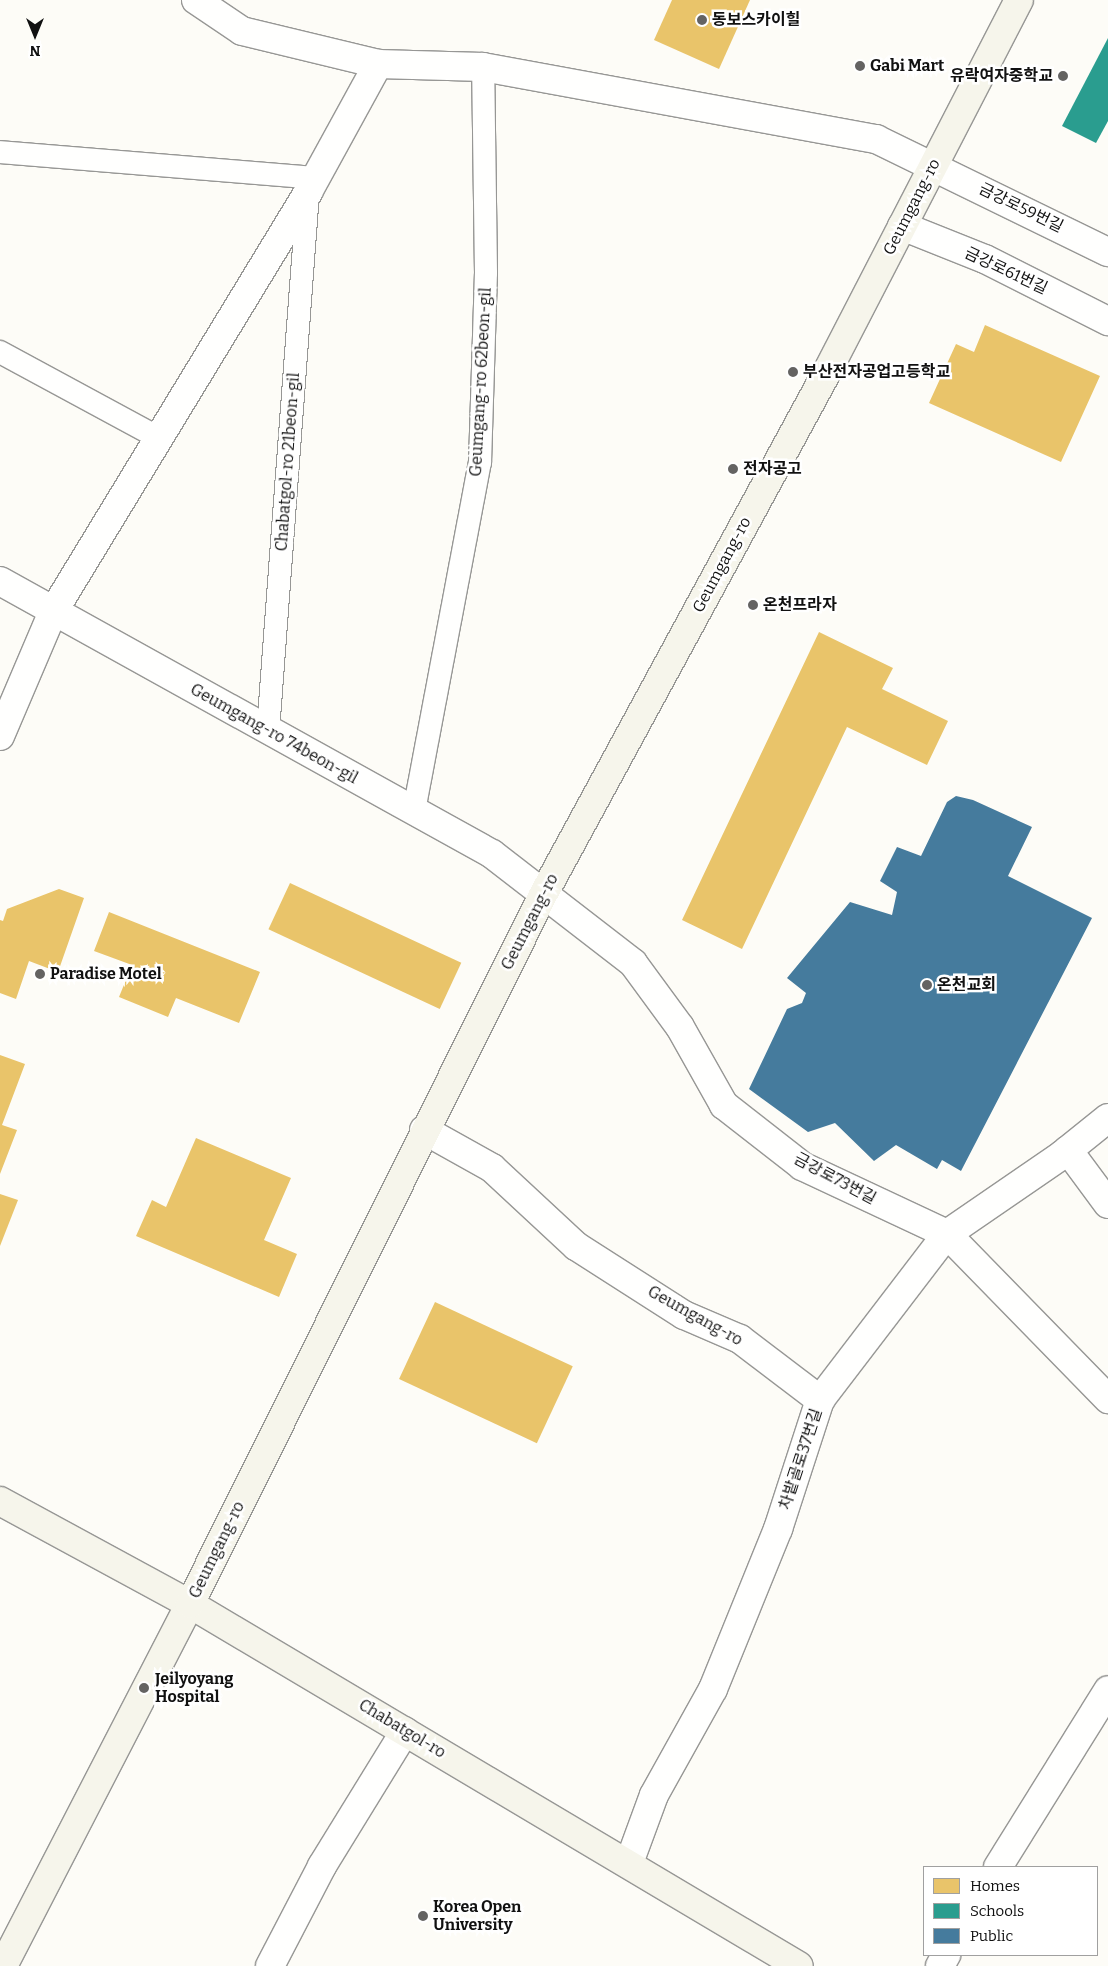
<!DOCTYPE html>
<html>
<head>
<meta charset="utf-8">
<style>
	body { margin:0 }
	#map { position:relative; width:1108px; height:1966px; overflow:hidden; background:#fdfcf7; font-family:Bitter,"Noto Sans KR",serif }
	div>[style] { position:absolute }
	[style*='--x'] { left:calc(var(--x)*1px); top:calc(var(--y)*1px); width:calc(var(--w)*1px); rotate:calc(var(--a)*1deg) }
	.homes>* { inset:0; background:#e9c46a; transform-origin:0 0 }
	.schools>* { inset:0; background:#2a9d8f }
	.public>* { inset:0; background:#457b9d }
	.roads { filter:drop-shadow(1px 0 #979795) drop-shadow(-1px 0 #979795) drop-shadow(0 1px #979795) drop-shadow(0 -1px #979795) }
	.lane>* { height:22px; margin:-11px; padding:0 11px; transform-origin:11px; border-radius:11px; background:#fffffe }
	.street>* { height:28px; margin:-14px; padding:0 14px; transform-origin:14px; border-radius:14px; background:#fffffe }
	.secondary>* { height:28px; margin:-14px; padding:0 14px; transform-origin:14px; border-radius:14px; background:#f6f5eb }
	.dots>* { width:14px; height:14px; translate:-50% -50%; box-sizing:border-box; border:2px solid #fff; border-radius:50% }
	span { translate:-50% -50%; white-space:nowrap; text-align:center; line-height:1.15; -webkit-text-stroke:5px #fff; paint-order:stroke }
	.poi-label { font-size:16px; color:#111; font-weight:700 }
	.left { translate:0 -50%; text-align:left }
	.right { translate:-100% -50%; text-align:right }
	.street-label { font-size:16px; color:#111 }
	.legend { position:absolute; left:923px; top:1866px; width:175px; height:90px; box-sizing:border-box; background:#fff; border:1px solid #a0a0a0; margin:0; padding:6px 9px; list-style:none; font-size:15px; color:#111 }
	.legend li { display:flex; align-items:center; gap:10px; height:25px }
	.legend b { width:25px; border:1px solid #a0a0a0 }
	.north { position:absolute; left:10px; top:10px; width:50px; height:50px; -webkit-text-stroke:4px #fff; paint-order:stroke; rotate:180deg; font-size:14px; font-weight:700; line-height:20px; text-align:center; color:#111 }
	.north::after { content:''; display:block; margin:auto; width:18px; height:22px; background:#111; clip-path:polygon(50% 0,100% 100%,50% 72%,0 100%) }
</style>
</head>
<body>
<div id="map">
	<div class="homes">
		<i style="clip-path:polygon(672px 0,750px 0,719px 69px,654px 40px)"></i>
		<i style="clip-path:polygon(985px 325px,1100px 376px,1061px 462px,929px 403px,956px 344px,974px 352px)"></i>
		<i style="clip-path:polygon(819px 632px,893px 668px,882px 689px,948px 721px,927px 765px,847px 727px,742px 949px,682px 920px)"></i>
		<i style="left:290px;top:883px;width:189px;height:51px;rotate:25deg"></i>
		<i style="clip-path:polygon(59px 889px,84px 898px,58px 972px,29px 961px,16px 999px,0 993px,0 920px,3px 921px,7px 909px)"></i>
		<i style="clip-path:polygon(109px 912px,260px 972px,239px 1023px,176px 998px,168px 1017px,119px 997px,132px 965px,94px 951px)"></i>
		<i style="clip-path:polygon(0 1055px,25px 1064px,2px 1125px,17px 1130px,0 1174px)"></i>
		<i style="clip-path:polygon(196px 1138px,291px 1178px,264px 1240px,297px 1254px,279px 1297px,136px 1236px,152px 1200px,166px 1207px)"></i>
		<i style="clip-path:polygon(0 1194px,18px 1200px,0 1246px)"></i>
		<i style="left:435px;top:1302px;width:152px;height:85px;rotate:25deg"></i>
	</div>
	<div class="schools">
		<i style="clip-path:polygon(1108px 38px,1108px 121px,1096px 143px,1062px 126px)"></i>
	</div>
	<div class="public">
		<i style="clip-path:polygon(956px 796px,973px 800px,1032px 827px,1008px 876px,1092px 918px,961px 1171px,942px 1160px,937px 1169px,896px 1145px,874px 1161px,835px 1123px,808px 1132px,749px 1089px,787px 1009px,802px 1003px,806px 993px,787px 978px,850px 902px,892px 915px,897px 892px,880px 881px,897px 847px,921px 856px,947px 802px)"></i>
	</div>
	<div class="roads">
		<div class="lane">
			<i style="--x:0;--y:152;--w:317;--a:4.7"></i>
			<i style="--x:0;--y:352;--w:181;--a:28.4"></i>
			<i style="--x:268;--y:731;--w:539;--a:-85.75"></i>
			<i style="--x:414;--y:811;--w:354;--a:-79.3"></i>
			<i style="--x:480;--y:463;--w:190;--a:-88.2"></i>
			<i style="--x:486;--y:273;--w:206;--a:-90.8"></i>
		</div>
		<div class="street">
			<i style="--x:196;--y:0;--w:55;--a:34"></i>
			<i style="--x:242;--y:31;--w:140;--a:13.6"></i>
			<i style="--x:378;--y:64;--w:105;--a:1.6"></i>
			<i style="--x:483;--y:67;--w:400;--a:10.4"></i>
			<i style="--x:876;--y:139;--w:258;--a:26"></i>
			<i style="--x:902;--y:226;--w:89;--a:21.7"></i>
			<i style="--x:985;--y:259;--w:138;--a:26.8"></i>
			<i style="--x:0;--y:581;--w:563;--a:29.02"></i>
			<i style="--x:492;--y:854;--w:178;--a:37.7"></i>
			<i style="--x:633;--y:963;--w:79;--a:53.7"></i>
			<i style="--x:680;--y:1027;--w:90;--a:60.6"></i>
			<i style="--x:724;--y:1105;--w:99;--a:38"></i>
			<i style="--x:802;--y:1166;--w:160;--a:25.1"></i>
			<i style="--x:947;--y:1234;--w:231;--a:45.7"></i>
			<i style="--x:0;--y:736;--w:135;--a:-66.9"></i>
			<i style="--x:53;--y:612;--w:491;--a:-58.7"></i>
			<i style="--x:308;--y:192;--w:146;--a:-61.3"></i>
			<i style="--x:424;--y:1130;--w:78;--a:29.2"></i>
			<i style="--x:492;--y:1168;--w:115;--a:42.9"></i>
			<i style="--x:576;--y:1246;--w:128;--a:32.6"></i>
			<i style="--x:684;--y:1315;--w:61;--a:23.2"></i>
			<i style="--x:740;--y:1339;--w:101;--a:37.3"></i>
			<i style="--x:1068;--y:1150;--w:67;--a:53.5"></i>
			<i style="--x:629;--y:1863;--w:72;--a:-69.8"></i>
			<i style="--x:654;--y:1795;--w:121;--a:-60.9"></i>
			<i style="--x:713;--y:1689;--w:173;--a:-67.9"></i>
			<i style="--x:778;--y:1529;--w:136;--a:-72"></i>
			<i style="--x:820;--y:1400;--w:209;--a:-52.6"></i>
			<i style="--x:947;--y:1234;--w:140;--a:-34.5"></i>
			<i style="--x:1062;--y:1155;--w:59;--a:-38.8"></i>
			<i style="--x:998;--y:1867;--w:208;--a:-58.1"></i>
			<i style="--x:270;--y:1966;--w:113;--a:-62.5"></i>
			<i style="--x:322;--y:1866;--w:158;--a:-58.4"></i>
			<i style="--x:940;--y:1966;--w:13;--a:-61"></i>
		</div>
		<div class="secondary">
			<i style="--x:0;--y:1501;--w:216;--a:28.5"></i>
			<i style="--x:190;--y:1604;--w:708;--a:30.73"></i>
			<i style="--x:3;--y:1966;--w:407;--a:-62.7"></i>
			<i style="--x:190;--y:1604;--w:792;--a:-63.53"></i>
			<i style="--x:543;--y:895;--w:597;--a:-61.5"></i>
			<i style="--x:828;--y:370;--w:416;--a:-62.7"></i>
		</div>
	</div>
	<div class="dots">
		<i style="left:702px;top:20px;background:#646362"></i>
		<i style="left:860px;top:66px;background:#646362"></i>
		<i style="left:1063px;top:76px;background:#646362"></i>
		<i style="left:793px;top:372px;background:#646362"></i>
		<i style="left:733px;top:469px;background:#646362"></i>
		<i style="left:753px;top:605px;background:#646362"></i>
		<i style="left:40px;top:974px;background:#646362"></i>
		<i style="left:927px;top:985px;background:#646362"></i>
		<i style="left:144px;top:1688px;background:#646362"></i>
		<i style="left:423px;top:1916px;background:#646362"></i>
	</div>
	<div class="poi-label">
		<span class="left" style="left:712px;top:20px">동보스카이힐</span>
		<span class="left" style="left:870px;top:66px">Gabi Mart</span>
		<span class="right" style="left:1053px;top:76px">유락여자중학교</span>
		<span class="left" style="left:803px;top:372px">부산전자공업고등학교</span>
		<span class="left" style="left:743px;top:469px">전자공고</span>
		<span class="left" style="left:763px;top:605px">온천프라자</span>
		<span class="left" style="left:50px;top:974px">Paradise Motel</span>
		<span class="left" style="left:937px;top:985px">온천교회</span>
		<span class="left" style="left:155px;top:1688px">Jeilyoyang<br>Hospital</span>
		<span class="left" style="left:433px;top:1916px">Korea Open<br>University</span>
	</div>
	<div class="street-label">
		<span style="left:912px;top:207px;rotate:-63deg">Geumgang-ro</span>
		<span style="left:1021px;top:208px;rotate:26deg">금강로59번길</span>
		<span style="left:1006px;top:271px;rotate:25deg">금강로61번길</span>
		<span style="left:481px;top:382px;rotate:-87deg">Geumgang-ro 62beon-gil</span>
		<span style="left:288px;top:462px;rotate:-86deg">Chabatgol-ro 21beon-gil</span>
		<span style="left:722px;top:565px;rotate:-62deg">Geumgang-ro</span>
		<span style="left:274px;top:734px;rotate:29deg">Geumgang-ro 74beon-gil</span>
		<span style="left:530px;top:922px;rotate:-63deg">Geumgang-ro</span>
		<span style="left:835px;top:1179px;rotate:28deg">금강로73번길</span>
		<span style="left:695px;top:1316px;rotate:29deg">Geumgang-ro</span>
		<span style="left:801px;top:1459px;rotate:-72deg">차밭골로37번길</span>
		<span style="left:217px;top:1550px;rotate:-64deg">Geumgang-ro</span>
		<span style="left:402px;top:1729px;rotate:31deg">Chabatgol-ro</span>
	</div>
	<ul class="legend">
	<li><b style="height:14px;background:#e9c46a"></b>Homes</li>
	<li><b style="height:14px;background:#2a9d8f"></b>Schools</li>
	<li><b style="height:14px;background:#457b9d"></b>Public</li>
	</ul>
	<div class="north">N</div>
</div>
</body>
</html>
